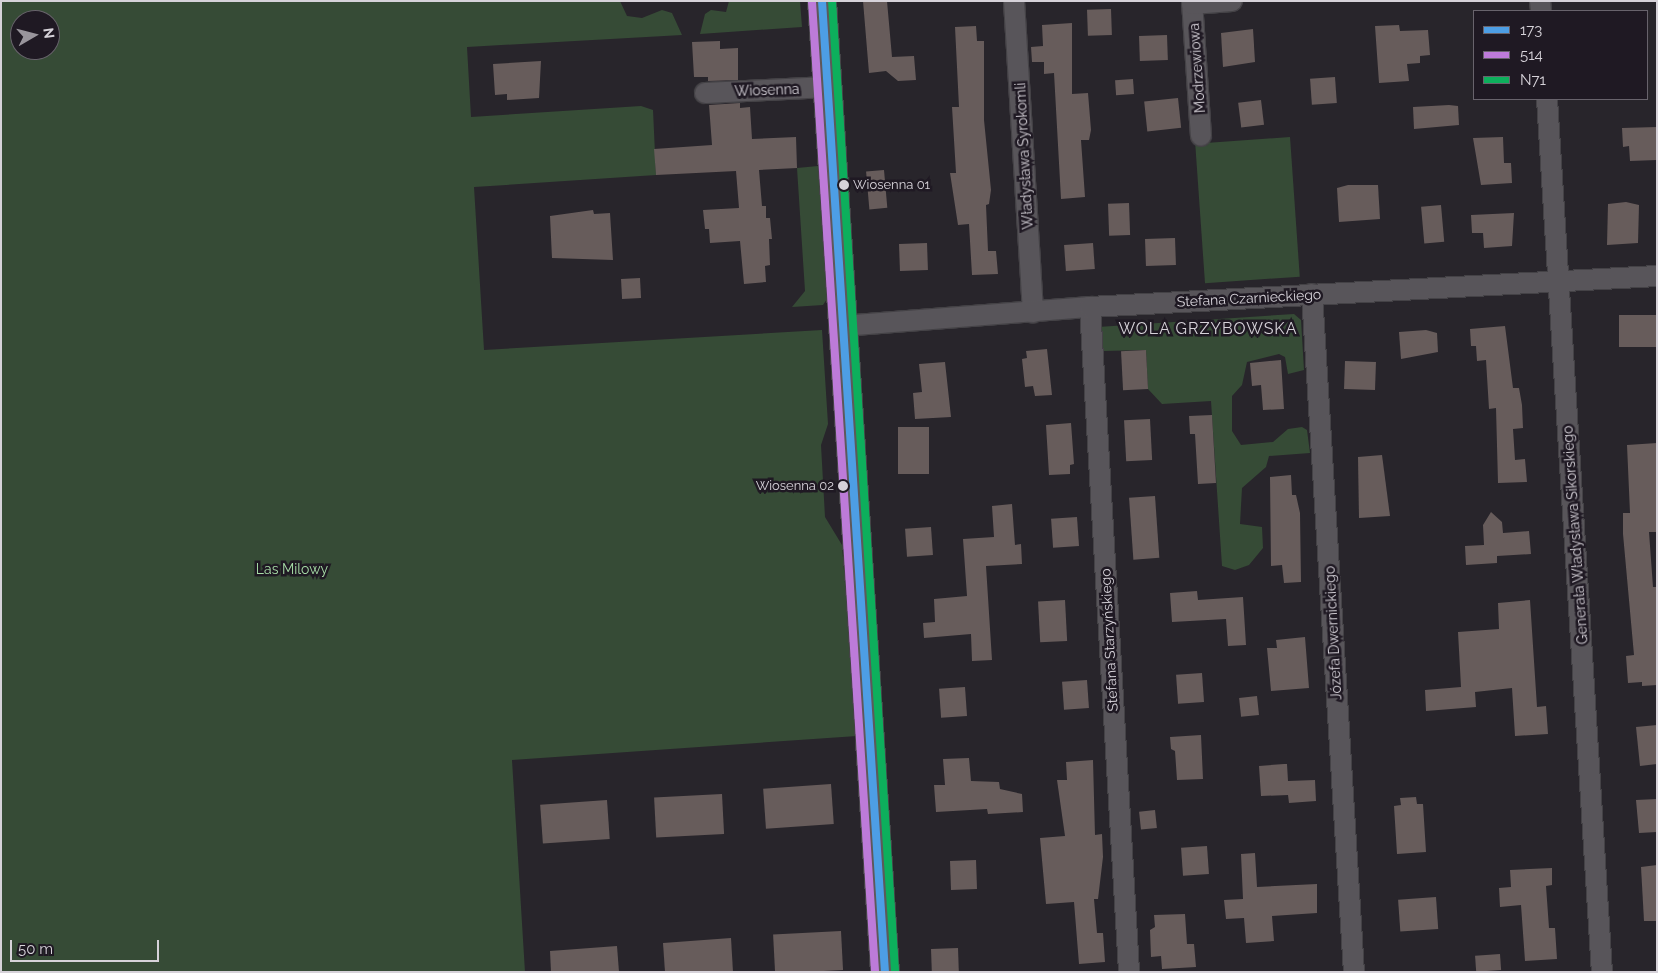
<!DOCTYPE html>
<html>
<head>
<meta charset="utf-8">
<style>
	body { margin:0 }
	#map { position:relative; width:1658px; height:973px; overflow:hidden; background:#28252b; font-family:Raleway,sans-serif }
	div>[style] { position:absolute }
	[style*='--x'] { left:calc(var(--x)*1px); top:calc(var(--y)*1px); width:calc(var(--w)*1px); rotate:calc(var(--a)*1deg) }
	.green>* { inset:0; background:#364b36; transform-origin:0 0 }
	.building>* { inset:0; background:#675c5b; transform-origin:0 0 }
	.roads { filter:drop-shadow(1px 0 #444246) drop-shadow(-1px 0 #444246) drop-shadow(0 1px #444246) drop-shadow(0 -1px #444246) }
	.street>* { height:20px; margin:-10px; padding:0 10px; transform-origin:10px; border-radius:10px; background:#58555a }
	.secondary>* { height:28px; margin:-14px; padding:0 14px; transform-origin:14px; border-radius:14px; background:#5d595a }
	.bus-1>* { height:8px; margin:-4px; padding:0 4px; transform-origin:4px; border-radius:4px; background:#4d9ee5 }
	.bus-2>* { height:8px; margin:-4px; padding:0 4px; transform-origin:4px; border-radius:4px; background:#bd7bd9 }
	.bus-3>* { height:8px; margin:-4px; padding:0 4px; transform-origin:4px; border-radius:4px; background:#0daf5c }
	.dots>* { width:14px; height:14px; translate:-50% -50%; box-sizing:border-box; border:2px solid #1f1923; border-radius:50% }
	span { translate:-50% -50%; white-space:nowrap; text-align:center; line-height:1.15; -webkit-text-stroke:5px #1f1923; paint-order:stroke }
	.bus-label { font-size:13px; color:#d6d2d9 }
	.left { translate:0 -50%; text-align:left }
	.right { translate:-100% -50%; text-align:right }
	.street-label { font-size:14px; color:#d6d2d9 }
	.park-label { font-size:14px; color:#a7dda7 }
	.quarter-label { font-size:16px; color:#d6d2d9; letter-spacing:1px }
	.frame { position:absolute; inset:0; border:2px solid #d6d2d9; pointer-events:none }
	.legend { position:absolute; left:1473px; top:10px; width:175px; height:90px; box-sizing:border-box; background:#1f1923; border:1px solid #68636c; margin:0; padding:6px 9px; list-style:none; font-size:15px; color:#d6d2d9 }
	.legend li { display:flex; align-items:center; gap:10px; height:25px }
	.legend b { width:25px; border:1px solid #68636c }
	.north { position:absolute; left:10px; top:10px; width:50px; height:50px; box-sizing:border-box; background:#1f1923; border:1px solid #68636c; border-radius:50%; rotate:82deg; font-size:14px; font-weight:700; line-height:20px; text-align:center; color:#d6d2d9 }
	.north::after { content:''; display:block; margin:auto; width:18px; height:22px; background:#99959c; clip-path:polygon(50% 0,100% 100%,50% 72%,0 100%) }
	.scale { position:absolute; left:10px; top:940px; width:149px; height:22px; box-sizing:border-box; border:2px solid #d6d2d9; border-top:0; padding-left:6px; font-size:15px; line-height:18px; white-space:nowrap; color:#d6d2d9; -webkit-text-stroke:4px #1f1923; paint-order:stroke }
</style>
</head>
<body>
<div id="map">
	<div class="green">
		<i style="clip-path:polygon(evenodd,1px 1px,620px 1px,627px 16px,642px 18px,662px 10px,672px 13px,682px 35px,467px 47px,471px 117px,641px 106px,653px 110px,656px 175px,474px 187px,484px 350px,822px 330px,828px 424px,821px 445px,825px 517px,842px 545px,857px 736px,512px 760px,525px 972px,1px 972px,1px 1px,20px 20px,50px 20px,50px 50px,20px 50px,20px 20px)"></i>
		<i style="clip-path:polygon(729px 1px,800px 1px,802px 27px,700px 34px,705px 14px,711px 10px,726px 12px)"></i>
		<i style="left:1290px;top:137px;width:140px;height:95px;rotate:86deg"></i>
		<i style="clip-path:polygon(818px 166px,827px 299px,823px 305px,792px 307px,805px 291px,797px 168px)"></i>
		<i style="clip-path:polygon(1294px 314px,1301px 320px,1304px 370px,1288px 374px,1285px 357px,1279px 354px,1247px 362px,1242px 385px,1232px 396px,1232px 431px,1241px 445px,1273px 442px,1288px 429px,1302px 427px,1307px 430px,1310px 453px,1269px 456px,1266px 467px,1242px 488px,1240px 524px,1262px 527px,1263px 548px,1249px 565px,1235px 570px,1222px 566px,1211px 401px,1162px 404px,1148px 389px,1146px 350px,1103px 351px,1099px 348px,1098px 327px)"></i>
	</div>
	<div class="building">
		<i style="clip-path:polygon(863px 1px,887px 1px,892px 57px,914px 56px,916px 80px,898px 81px,886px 71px,869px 73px)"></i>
		<i style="left:1111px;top:9px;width:26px;height:24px;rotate:88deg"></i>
		<i style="clip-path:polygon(1072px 23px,1072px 94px,1088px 93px,1091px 130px,1089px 140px,1081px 140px,1085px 197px,1061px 199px,1054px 73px,1044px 74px,1044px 62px,1032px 62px,1031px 47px,1043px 46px,1042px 25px)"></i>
		<i style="clip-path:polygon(1399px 25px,1400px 31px,1428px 30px,1430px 55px,1420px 56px,1420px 63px,1407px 64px,1409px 81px,1379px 83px,1375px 26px)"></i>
		<i style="clip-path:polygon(976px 26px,977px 41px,984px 41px,984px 120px,991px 190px,989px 204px,986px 205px,988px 251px,996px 251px,998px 274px,972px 275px,969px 224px,958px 225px,950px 173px,956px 173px,952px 107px,959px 107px,955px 27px)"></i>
		<i style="clip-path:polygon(1253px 29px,1255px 62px,1223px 67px,1221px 33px)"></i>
		<i style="left:1167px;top:35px;width:25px;height:28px;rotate:88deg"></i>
		<i style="clip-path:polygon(720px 41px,720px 49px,738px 48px,738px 80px,708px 81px,708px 77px,694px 77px,692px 42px)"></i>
		<i style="clip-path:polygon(541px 61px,539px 98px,507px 100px,507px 94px,495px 95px,493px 64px)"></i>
		<i style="left:1335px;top:77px;width:26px;height:25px;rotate:86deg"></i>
		<i style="left:1133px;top:79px;width:15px;height:18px;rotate:86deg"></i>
		<i style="left:1178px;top:98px;width:30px;height:34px;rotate:84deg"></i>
		<i style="left:1261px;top:100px;width:25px;height:23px;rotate:83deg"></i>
		<i style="clip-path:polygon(740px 103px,740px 108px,750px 107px,752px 139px,796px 137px,797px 168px,759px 170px,762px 206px,766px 206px,766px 218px,770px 218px,772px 239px,769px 239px,770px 265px,765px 266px,766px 282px,744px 284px,740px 241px,710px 243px,709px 229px,705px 229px,703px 210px,739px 208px,736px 171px,656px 175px,654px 149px,712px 145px,709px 105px)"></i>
		<i style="clip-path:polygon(1449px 105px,1458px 106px,1459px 125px,1414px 129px,1413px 107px)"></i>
		<i style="clip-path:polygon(1657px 127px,1657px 160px,1630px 161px,1629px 146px,1623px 147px,1622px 128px)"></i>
		<i style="clip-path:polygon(1503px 137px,1504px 163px,1511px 163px,1512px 183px,1481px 185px,1473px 138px)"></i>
		<i style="left:884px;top:170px;width:38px;height:18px;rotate:85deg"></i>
		<i style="clip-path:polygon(1348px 185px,1378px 185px,1380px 219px,1339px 222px,1337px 188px)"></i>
		<i style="clip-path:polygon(1626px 202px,1639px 205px,1638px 243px,1607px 245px,1608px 204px)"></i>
		<i style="left:1129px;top:203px;width:32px;height:21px;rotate:88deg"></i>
		<i style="left:1441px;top:205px;width:37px;height:20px;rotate:85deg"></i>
		<i style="clip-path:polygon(593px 210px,594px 214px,610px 213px,613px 260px,552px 258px,550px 216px)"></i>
		<i style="clip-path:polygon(1514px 213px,1512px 246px,1484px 248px,1483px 233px,1472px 233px,1471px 215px)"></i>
		<i style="left:1175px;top:238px;width:27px;height:30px;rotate:88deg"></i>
		<i style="left:927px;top:243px;width:27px;height:28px;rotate:88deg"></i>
		<i style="left:1093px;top:243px;width:26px;height:29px;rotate:86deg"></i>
		<i style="left:640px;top:278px;width:20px;height:19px;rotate:87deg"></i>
		<i style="left:1657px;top:315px;width:32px;height:38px;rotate:90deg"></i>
		<i style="clip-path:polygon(1505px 326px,1513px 388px,1519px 388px,1522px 405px,1523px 428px,1513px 429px,1515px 460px,1525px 459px,1527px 482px,1498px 483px,1496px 408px,1489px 409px,1486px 360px,1477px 361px,1476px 346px,1471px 346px,1470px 329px)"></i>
		<i style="clip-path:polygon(1426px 330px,1437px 333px,1438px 352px,1401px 359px,1399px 332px)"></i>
		<i style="clip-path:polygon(1047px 349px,1052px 395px,1035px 396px,1033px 386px,1025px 387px,1022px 359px,1027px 358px,1026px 351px)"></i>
		<i style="left:1146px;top:350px;width:39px;height:25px;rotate:87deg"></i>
		<i style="clip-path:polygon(1281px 360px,1284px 409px,1263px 410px,1261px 385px,1252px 386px,1250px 363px)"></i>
		<i style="left:1345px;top:361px;width:31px;height:28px;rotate:2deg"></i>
		<i style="clip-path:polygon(945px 362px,951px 417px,915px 419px,913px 393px,922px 392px,919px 364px)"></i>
		<i style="clip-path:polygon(1212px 415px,1216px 483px,1198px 484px,1195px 434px,1190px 434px,1189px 416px)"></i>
		<i style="left:1150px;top:419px;width:41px;height:26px;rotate:87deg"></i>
		<i style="clip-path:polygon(1071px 423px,1074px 464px,1070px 465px,1070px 474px,1049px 475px,1046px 425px)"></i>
		<i style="left:929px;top:427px;width:47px;height:31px;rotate:90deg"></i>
		<i style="clip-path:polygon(1657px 443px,1657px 532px,1649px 532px,1653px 587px,1657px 587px,1657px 685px,1642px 686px,1642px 682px,1628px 683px,1626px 656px,1634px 655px,1623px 534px,1623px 513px,1630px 513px,1627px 445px)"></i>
		<i style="clip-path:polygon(1382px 455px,1390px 516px,1359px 518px,1358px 457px)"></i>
		<i style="clip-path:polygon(1291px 475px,1292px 495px,1296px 495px,1300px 513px,1301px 582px,1284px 583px,1282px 565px,1271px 566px,1270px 477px)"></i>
		<i style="left:1155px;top:496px;width:62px;height:26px;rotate:86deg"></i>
		<i style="clip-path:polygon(1012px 504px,1015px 545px,1021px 544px,1022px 564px,986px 566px,992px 660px,972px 661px,971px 634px,924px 638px,923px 623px,935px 622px,934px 599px,967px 596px,963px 539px,994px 537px,992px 506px)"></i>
		<i style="clip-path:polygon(1491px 512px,1502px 522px,1503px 533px,1529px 531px,1531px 554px,1497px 556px,1497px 563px,1466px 565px,1465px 546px,1484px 545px,1483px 525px)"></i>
		<i style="left:1077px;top:517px;width:29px;height:26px;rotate:86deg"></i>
		<i style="left:931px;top:527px;width:28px;height:26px;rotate:86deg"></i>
		<i style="clip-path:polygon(1197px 591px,1198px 600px,1243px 597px,1246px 645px,1228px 646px,1226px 619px,1172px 622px,1170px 593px)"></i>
		<i style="left:1065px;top:600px;width:41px;height:27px;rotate:87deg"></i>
		<i style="clip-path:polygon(1530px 600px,1537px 707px,1546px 706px,1548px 734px,1515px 736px,1512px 688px,1475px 692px,1476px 707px,1426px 711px,1425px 690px,1461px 687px,1458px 632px,1499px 629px,1498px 603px)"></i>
		<i style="clip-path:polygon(1305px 637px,1309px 688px,1271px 691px,1267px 648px,1277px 648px,1276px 640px)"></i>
		<i style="left:1202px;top:673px;width:29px;height:26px;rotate:86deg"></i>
		<i style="left:1087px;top:680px;width:28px;height:25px;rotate:86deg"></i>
		<i style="left:965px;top:687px;width:29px;height:26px;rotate:86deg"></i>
		<i style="left:1257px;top:696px;width:19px;height:18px;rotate:84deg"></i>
		<i style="clip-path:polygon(1657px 725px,1657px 764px,1640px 766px,1636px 727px)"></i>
		<i style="clip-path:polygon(1201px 735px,1203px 779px,1177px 780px,1175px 751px,1171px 749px,1170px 737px)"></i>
		<i style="clip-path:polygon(969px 758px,971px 781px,999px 782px,1000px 789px,1022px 794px,1023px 812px,988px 814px,987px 809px,936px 812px,934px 785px,945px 785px,943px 759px)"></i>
		<i style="clip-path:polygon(1093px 760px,1095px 835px,1102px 834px,1103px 857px,1098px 899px,1094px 899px,1097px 933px,1103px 933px,1105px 962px,1079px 964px,1074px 902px,1046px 904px,1040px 838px,1065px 836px,1057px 780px,1067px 780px,1066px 762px)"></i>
		<i style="clip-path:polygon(1284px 764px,1287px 764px,1288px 781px,1315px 780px,1316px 801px,1289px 803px,1288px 795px,1261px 796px,1259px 766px)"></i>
		<i style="left:831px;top:784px;width:40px;height:68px;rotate:86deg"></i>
		<i style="left:722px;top:794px;width:40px;height:68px;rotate:87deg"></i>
		<i style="clip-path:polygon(1416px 797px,1417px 804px,1423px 804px,1426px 852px,1397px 854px,1394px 806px,1401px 805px,1400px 798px)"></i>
		<i style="clip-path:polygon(1657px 799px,1657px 832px,1639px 833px,1636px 800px)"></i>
		<i style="left:607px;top:800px;width:39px;height:67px;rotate:86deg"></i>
		<i style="left:1155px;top:810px;width:18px;height:16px;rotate:84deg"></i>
		<i style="left:1207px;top:846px;width:28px;height:26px;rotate:86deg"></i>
		<i style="clip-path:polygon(1255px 853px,1257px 887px,1317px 884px,1317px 913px,1272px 916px,1274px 941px,1246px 943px,1244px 918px,1226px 919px,1224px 900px,1243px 899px,1241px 854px)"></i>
		<i style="left:976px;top:860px;width:29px;height:26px;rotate:88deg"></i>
		<i style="clip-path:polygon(1657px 865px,1657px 921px,1644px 921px,1641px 867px)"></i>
		<i style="clip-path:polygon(1552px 868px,1552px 885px,1546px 886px,1549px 928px,1555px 928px,1557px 959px,1525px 961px,1521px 905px,1500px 907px,1499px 888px,1511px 887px,1510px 870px)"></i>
		<i style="left:1436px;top:897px;width:32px;height:38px;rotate:86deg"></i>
		<i style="clip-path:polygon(1185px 914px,1187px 944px,1194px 944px,1196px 967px,1162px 969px,1161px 956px,1151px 957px,1150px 930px,1155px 927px,1154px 915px)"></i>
		<i style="left:841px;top:931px;width:39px;height:68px;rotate:87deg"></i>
		<i style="clip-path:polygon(731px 938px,733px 972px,665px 972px,663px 943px)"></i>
		<i style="clip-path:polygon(617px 946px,619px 972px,551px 972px,550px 951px)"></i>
		<i style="left:958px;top:948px;width:24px;height:27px;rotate:88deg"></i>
		<i style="left:1500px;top:954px;width:16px;height:25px;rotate:86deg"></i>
	</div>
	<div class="roads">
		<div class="street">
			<i style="--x:1014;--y:1;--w:312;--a:86.5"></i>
			<i style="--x:1192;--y:1;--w:135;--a:86.2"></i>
			<i style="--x:1540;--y:1;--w:10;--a:84"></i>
			<i style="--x:1192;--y:4;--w:40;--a:-4.3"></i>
			<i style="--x:705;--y:93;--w:123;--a:-2.8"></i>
			<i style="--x:1547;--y:99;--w:875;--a:86.4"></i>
			<i style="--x:1312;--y:294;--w:679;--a:86.46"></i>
			<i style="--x:1090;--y:307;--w:666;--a:86.64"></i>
			<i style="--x:842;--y:326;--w:249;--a:-4.4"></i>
			<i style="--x:1090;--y:307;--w:568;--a:-3.13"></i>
		</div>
		<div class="secondary">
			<i style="--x:822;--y:1;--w:973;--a:86.29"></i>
		</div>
	</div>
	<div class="bus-1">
		<i style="--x:822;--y:1;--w:973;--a:86.29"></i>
	</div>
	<div class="bus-2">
		<i style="--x:812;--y:2;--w:972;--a:86.28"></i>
	</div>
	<div class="bus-3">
		<i style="--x:832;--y:1;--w:972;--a:86.28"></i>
	</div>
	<div class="dots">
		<i style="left:844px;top:185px;background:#d6d2d9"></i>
		<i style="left:843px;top:486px;background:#d6d2d9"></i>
	</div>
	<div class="bus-label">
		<span class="left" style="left:853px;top:185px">Wiosenna 01</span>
		<span class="right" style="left:834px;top:486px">Wiosenna 02</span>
	</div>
	<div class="street-label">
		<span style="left:1197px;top:68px;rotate:-94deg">Modrzewiowa</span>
		<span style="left:767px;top:90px;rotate:-2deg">Wiosenna</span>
		<span style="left:1024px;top:156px;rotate:-93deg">Władysława Syrokomli</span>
		<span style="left:1249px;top:298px;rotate:-3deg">Stefana Czarnieckiego</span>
		<span style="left:1575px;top:535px;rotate:-94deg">Generała Władysława Sikorskiego</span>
		<span style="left:1333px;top:633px;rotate:-93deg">Józefa Dwernickiego</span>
		<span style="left:1109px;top:640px;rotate:-93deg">Stefana Starzyńskiego</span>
	</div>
	<div class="park-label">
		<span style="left:292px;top:569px">Las Milowy</span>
	</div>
	<div class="quarter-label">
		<span style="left:1208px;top:329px">WOLA GRZYBOWSKA</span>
	</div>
	<div class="frame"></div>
	<ul class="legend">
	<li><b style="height:6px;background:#4d9ee5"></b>173</li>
	<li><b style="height:6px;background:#bd7bd9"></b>514</li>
	<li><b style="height:6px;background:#0daf5c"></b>N71</li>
	</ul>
	<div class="north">N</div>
	<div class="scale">50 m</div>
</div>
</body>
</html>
